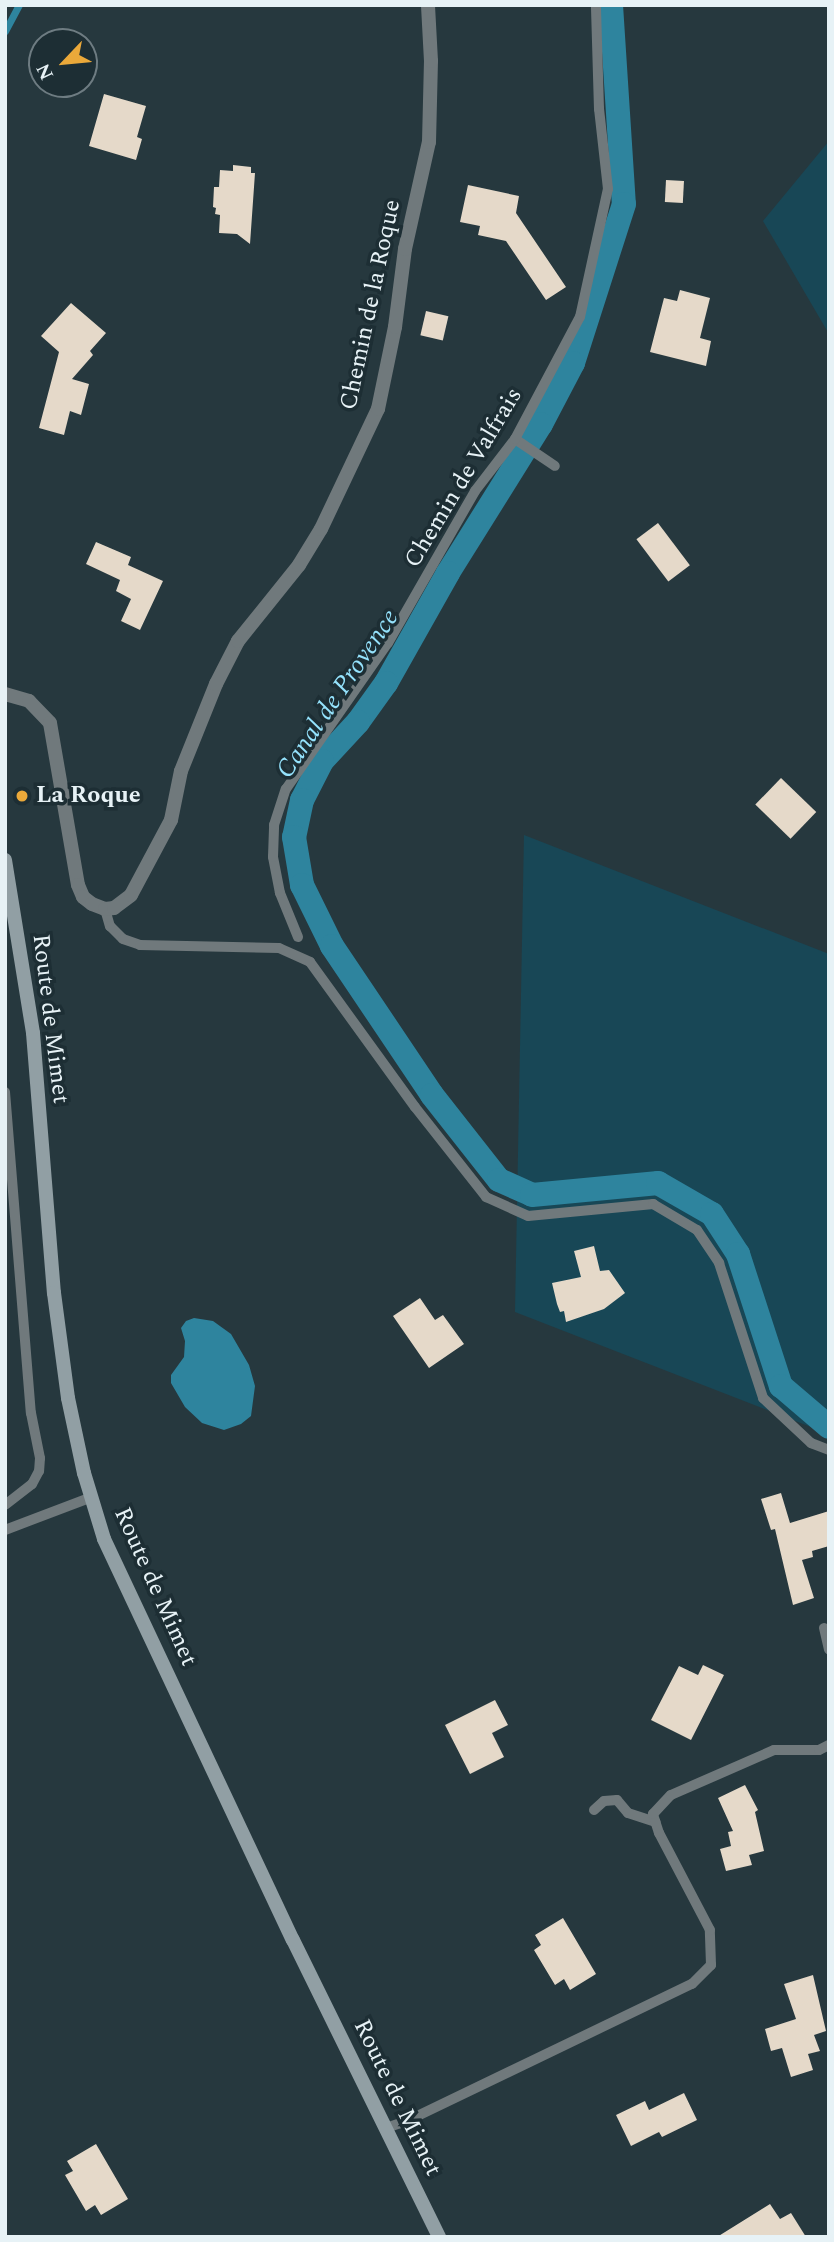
<!DOCTYPE html>
<html>
<head>
<meta charset="utf-8">
<style>
	body { margin:0 }
	#map { position:relative; width:834px; height:2242px; overflow:hidden; background:#26383e; font-family:Spectral,serif }
	div>[style] { position:absolute }
	[style*='--x'] { left:calc(var(--x)*1px); top:calc(var(--y)*1px); width:calc(var(--w)*1px); rotate:calc(var(--a)*1deg) }
	.green>* { inset:0; background:#184756 }
	.water>* { inset:0; background:#2e849e }
	.stream>* { height:7px; margin:-3.5px; padding:0 3.5px; transform-origin:3.5px; border-radius:3.5px; background:#2e849e }
	.canal>* { height:24px; margin:-12px; padding:0 12px; transform-origin:12px; border-radius:12px; background:#2e849e }
	.building>* { inset:0; background:#e5d9c9; transform-origin:0 0 }
	.lane>* { height:10px; margin:-5px; padding:0 5px; transform-origin:5px; border-radius:5px; background:#70797c }
	.street>* { height:14px; margin:-7px; padding:0 7px; transform-origin:7px; border-radius:7px; background:#70797c }
	.secondary>* { height:14px; margin:-7px; padding:0 7px; transform-origin:7px; border-radius:7px; background:#919fa4 }
	.dots>* { width:19px; height:19px; translate:-50% -50%; box-sizing:border-box; border:4px solid #1d2e34; border-radius:50% }
	span { translate:-50% -50%; white-space:nowrap; text-align:center; line-height:1.15; -webkit-text-stroke:7px #1d2e34; paint-order:stroke }
	.street-label { font-size:24px; color:#e7f2f6 }
	.poi-label { font-size:24px; color:#e7f2f6; font-weight:700 }
	.left { translate:0 -50%; text-align:left }
	.water-label { font-size:26px; color:#95e3fd; font-style:italic }
	.frame { position:absolute; inset:0; border:7px solid #e7f2f6; pointer-events:none }
	.north { position:absolute; left:28px; top:28px; width:70px; height:70px; box-sizing:border-box; background:#1d2e34; border:2px solid #6e7c82; border-radius:50%; rotate:244deg; font-size:19px; font-weight:700; line-height:28px; text-align:center; color:#e7f2f6 }
	.north::after { content:''; display:block; margin:auto; width:24px; height:32px; background:#eba93a; clip-path:polygon(50% 0,100% 100%,50% 72%,0 100%) }
</style>
</head>
<body>
<div id="map">
	<div class="green">
		<i style="clip-path:polygon(829px 141px,829px 334px,763px 221px)"></i>
		<i style="clip-path:polygon(524px 835px,829px 954px,829px 1434px,515px 1312px)"></i>
	</div>
	<div class="water">
		<i style="clip-path:polygon(194px 1318px,213px 1321px,231px 1334px,249px 1365px,255px 1386px,251px 1416px,241px 1424px,224px 1430px,202px 1423px,185px 1407px,171px 1383px,171px 1375px,184px 1357px,185px 1341px,181px 1328px,186px 1321px)"></i>
	</div>
	<div class="stream">
		<i style="--x:5;--y:31;--w:30;--a:-62"></i>
	</div>
	<div class="canal">
		<i style="--x:611;--y:5;--w:199;--a:86.3"></i>
		<i style="--x:624;--y:204;--w:167;--a:107.8"></i>
		<i style="--x:573;--y:363;--w:69;--a:117.7"></i>
		<i style="--x:541;--y:424;--w:176;--a:122"></i>
		<i style="--x:448;--y:573;--w:126;--a:119.4"></i>
		<i style="--x:386;--y:683;--w:48;--a:125.7"></i>
		<i style="--x:358;--y:722;--w:53;--a:132.7"></i>
		<i style="--x:322;--y:761;--w:44;--a:117.1"></i>
		<i style="--x:302;--y:800;--w:38;--a:102"></i>
		<i style="--x:294;--y:837;--w:49;--a:80.5"></i>
		<i style="--x:302;--y:885;--w:68;--a:63.8"></i>
		<i style="--x:332;--y:946;--w:179;--a:56.1"></i>
		<i style="--x:432;--y:1095;--w:108;--a:51.8"></i>
		<i style="--x:499;--y:1180;--w:36;--a:24"></i>
		<i style="--x:532;--y:1195;--w:127;--a:-5.4"></i>
		<i style="--x:658;--y:1183;--w:62;--a:29.9"></i>
		<i style="--x:712;--y:1214;--w:48;--a:57"></i>
		<i style="--x:738;--y:1254;--w:139;--a:72"></i>
		<i style="--x:781;--y:1386;--w:63;--a:40.5"></i>
	</div>
	<div class="building">
		<i style="clip-path:polygon(104px 94px,146px 106px,137px 137px,142px 139px,136px 160px,89px 146px)"></i>
		<i style="clip-path:polygon(233px 165px,251px 167px,251px 173px,255px 173px,250px 244px,237px 234px,219px 233px,220px 215px,215px 214px,216px 208px,213px 207px,214px 187px,219px 187px,220px 170px,233px 171px)"></i>
		<i style="left:666px;top:180px;width:18px;height:22px;rotate:3deg"></i>
		<i style="clip-path:polygon(468px 185px,519px 196px,516px 213px,566px 287px,546px 300px,506px 241px,478px 235px,480px 226px,460px 222px)"></i>
		<i style="clip-path:polygon(680px 290px,710px 298px,700px 338px,711px 341px,706px 366px,650px 352px,664px 298px,677px 301px)"></i>
		<i style="clip-path:polygon(71px 303px,106px 333px,90px 351px,93px 355px,72px 379px,89px 384px,81px 415px,70px 411px,64px 435px,39px 428px,59px 352px,41px 336px)"></i>
		<i style="left:426px;top:311px;width:23px;height:25px;rotate:13deg"></i>
		<i style="left:658px;top:523px;width:53px;height:27px;rotate:53deg"></i>
		<i style="clip-path:polygon(96px 542px,131px 557px,128px 565px,163px 581px,140px 630px,121px 621px,131px 599px,116px 591px,120px 580px,86px 564px)"></i>
		<i style="left:781px;top:778px;width:49px;height:37px;rotate:44deg"></i>
		<i style="clip-path:polygon(594px 1246px,600px 1271px,609px 1270px,625px 1293px,604px 1309px,566px 1322px,564px 1311px,560px 1312px,557px 1304px,552px 1283px,581px 1277px,574px 1251px)"></i>
		<i style="clip-path:polygon(420px 1298px,435px 1320px,443px 1315px,464px 1344px,429px 1368px,393px 1316px)"></i>
		<i style="clip-path:polygon(781px 1493px,790px 1523px,829px 1511px,829px 1546px,812px 1551px,813px 1557px,802px 1560px,814px 1598px,793px 1605px,775px 1529px,771px 1530px,761px 1499px)"></i>
		<i style="clip-path:polygon(703px 1665px,724px 1675px,691px 1740px,651px 1720px,679px 1666px,698px 1675px)"></i>
		<i style="clip-path:polygon(495px 1700px,508px 1725px,492px 1733px,504px 1757px,470px 1774px,445px 1725px)"></i>
		<i style="clip-path:polygon(745px 1785px,758px 1810px,755px 1812px,764px 1851px,749px 1855px,752px 1865px,726px 1871px,720px 1849px,731px 1846px,728px 1832px,733px 1831px,718px 1798px)"></i>
		<i style="clip-path:polygon(563px 1918px,596px 1974px,570px 1990px,564px 1979px,555px 1985px,534px 1950px,541px 1945px,535px 1935px)"></i>
		<i style="clip-path:polygon(813px 1975px,826px 2031px,814px 2035px,820px 2051px,808px 2054px,813px 2070px,791px 2077px,782px 2048px,771px 2051px,765px 2029px,796px 2019px,784px 1984px)"></i>
		<i style="clip-path:polygon(684px 2093px,697px 2120px,662px 2137px,659px 2132px,631px 2146px,616px 2115px,645px 2101px,649px 2110px)"></i>
		<i style="clip-path:polygon(96px 2144px,128px 2199px,101px 2215px,95px 2205px,86px 2211px,65px 2175px,73px 2171px,67px 2161px)"></i>
		<i style="clip-path:polygon(770px 2204px,780px 2219px,791px 2213px,806px 2237px,717px 2237px)"></i>
	</div>
	<div class="lane">
		<i style="--x:515;--y:439;--w:48;--a:34"></i>
		<i style="--x:105;--y:909;--w:18;--a:74"></i>
		<i style="--x:110;--y:926;--w:18;--a:45"></i>
		<i style="--x:123;--y:939;--w:18;--a:19"></i>
		<i style="--x:140;--y:945;--w:139;--a:1.2"></i>
		<i style="--x:279;--y:948;--w:34;--a:24"></i>
		<i style="--x:310;--y:962;--w:179;--a:54.1"></i>
		<i style="--x:415;--y:1107;--w:115;--a:51.7"></i>
		<i style="--x:486;--y:1197;--w:46;--a:24.3"></i>
		<i style="--x:528;--y:1216;--w:126;--a:-5.5"></i>
		<i style="--x:653;--y:1204;--w:51;--a:30.6"></i>
		<i style="--x:697;--y:1230;--w:40;--a:56"></i>
		<i style="--x:719;--y:1263;--w:142;--a:71.9"></i>
		<i style="--x:763;--y:1398;--w:66;--a:43.2"></i>
		<i style="--x:811;--y:1443;--w:19;--a:21"></i>
		<i style="--x:298;--y:937;--w:48;--a:-112.2"></i>
		<i style="--x:280;--y:893;--w:37;--a:-101"></i>
		<i style="--x:273;--y:857;--w:32;--a:-88"></i>
		<i style="--x:274;--y:825;--w:38;--a:-72"></i>
		<i style="--x:286;--y:789;--w:178;--a:-55.1"></i>
		<i style="--x:388;--y:643;--w:175;--a:-60.2"></i>
		<i style="--x:475;--y:491;--w:66;--a:-52.4"></i>
		<i style="--x:515;--y:439;--w:138;--a:-62"></i>
		<i style="--x:580;--y:317;--w:131;--a:-77.7"></i>
		<i style="--x:608;--y:189;--w:81;--a:-96.4"></i>
		<i style="--x:599;--y:109;--w:104;--a:-91.7"></i>
		<i style="--x:5;--y:1092;--w:322;--a:85.4"></i>
		<i style="--x:31;--y:1413;--w:46;--a:78.7"></i>
		<i style="--x:40;--y:1458;--w:13;--a:94"></i>
		<i style="--x:39;--y:1471;--w:15;--a:118"></i>
		<i style="--x:32;--y:1484;--w:34;--a:142"></i>
		<i style="--x:5;--y:1530;--w:93;--a:-20.8"></i>
		<i style="--x:824;--y:1628;--w:22;--a:77"></i>
		<i style="--x:594;--y:1810;--w:13;--a:-42"></i>
		<i style="--x:604;--y:1801;--w:13;--a:-4"></i>
		<i style="--x:617;--y:1800;--w:17;--a:50"></i>
		<i style="--x:628;--y:1813;--w:29;--a:18"></i>
		<i style="--x:386;--y:2128;--w:24;--a:-19"></i>
		<i style="--x:409;--y:2120;--w:314;--a:-25.7"></i>
		<i style="--x:692;--y:1984;--w:27;--a:-45"></i>
		<i style="--x:711;--y:1965;--w:35;--a:-92"></i>
		<i style="--x:710;--y:1930;--w:110;--a:-117.7"></i>
		<i style="--x:659;--y:1833;--w:20;--a:-108"></i>
		<i style="--x:653;--y:1814;--w:26;--a:-47"></i>
		<i style="--x:671;--y:1795;--w:112;--a:-23.6"></i>
		<i style="--x:774;--y:1750;--w:45;--a:0"></i>
		<i style="--x:819;--y:1750;--w:11;--a:-27"></i>
	</div>
	<div class="street">
		<i style="--x:5;--y:694;--w:25;--a:16"></i>
		<i style="--x:29;--y:701;--w:30;--a:46"></i>
		<i style="--x:50;--y:723;--w:164;--a:80.2"></i>
		<i style="--x:78;--y:885;--w:13;--a:67"></i>
		<i style="--x:83;--y:897;--w:11;--a:38"></i>
		<i style="--x:92;--y:904;--w:14;--a:21"></i>
		<i style="--x:105;--y:909;--w:9;--a:-6"></i>
		<i style="--x:114;--y:908;--w:21;--a:-37"></i>
		<i style="--x:131;--y:895;--w:85;--a:-61.9"></i>
		<i style="--x:171;--y:820;--w:50;--a:-78.5"></i>
		<i style="--x:181;--y:771;--w:94;--a:-68.1"></i>
		<i style="--x:216;--y:684;--w:48;--a:-62.9"></i>
		<i style="--x:238;--y:641;--w:97;--a:-51.2"></i>
		<i style="--x:299;--y:565;--w:42;--a:-58.6"></i>
		<i style="--x:321;--y:529;--w:133;--a:-64.6"></i>
		<i style="--x:378;--y:409;--w:84;--a:-78.3"></i>
		<i style="--x:395;--y:327;--w:79;--a:-82.7"></i>
		<i style="--x:405;--y:249;--w:110;--a:-77.4"></i>
		<i style="--x:429;--y:142;--w:81;--a:-88.6"></i>
		<i style="--x:431;--y:61;--w:56;--a:-93.1"></i>
	</div>
	<div class="secondary">
		<i style="--x:5;--y:860;--w:175;--a:80.8"></i>
		<i style="--x:33;--y:1033;--w:261;--a:85.4"></i>
		<i style="--x:54;--y:1293;--w:106;--a:82.4"></i>
		<i style="--x:68;--y:1398;--w:77;--a:78"></i>
		<i style="--x:84;--y:1473;--w:69;--a:73.1"></i>
		<i style="--x:104;--y:1539;--w:443;--a:64.8"></i>
		<i style="--x:293;--y:1940;--w:331;--a:63.8"></i>
	</div>
	<div class="dots">
		<i style="left:22px;top:796px;background:#eba93a"></i>
	</div>
	<div class="street-label">
		<span style="left:371px;top:305px;rotate:-78deg">Chemin de la Roque</span>
		<span style="left:464px;top:478px;rotate:-59deg">Chemin de Valfrais</span>
		<span style="left:50px;top:1019px;rotate:83deg">Route de Mimet</span>
		<span style="left:155px;top:1587px;rotate:66deg">Route de Mimet</span>
		<span style="left:397px;top:2098px;rotate:64deg">Route de Mimet</span>
	</div>
	<div class="poi-label">
		<span class="left" style="left:36px;top:796px">La Roque</span>
	</div>
	<div class="water-label">
		<span style="left:338px;top:694px;rotate:-56deg">Canal de Provence</span>
	</div>
	<div class="frame"></div>
	<div class="north">N</div>
</div>
</body>
</html>
